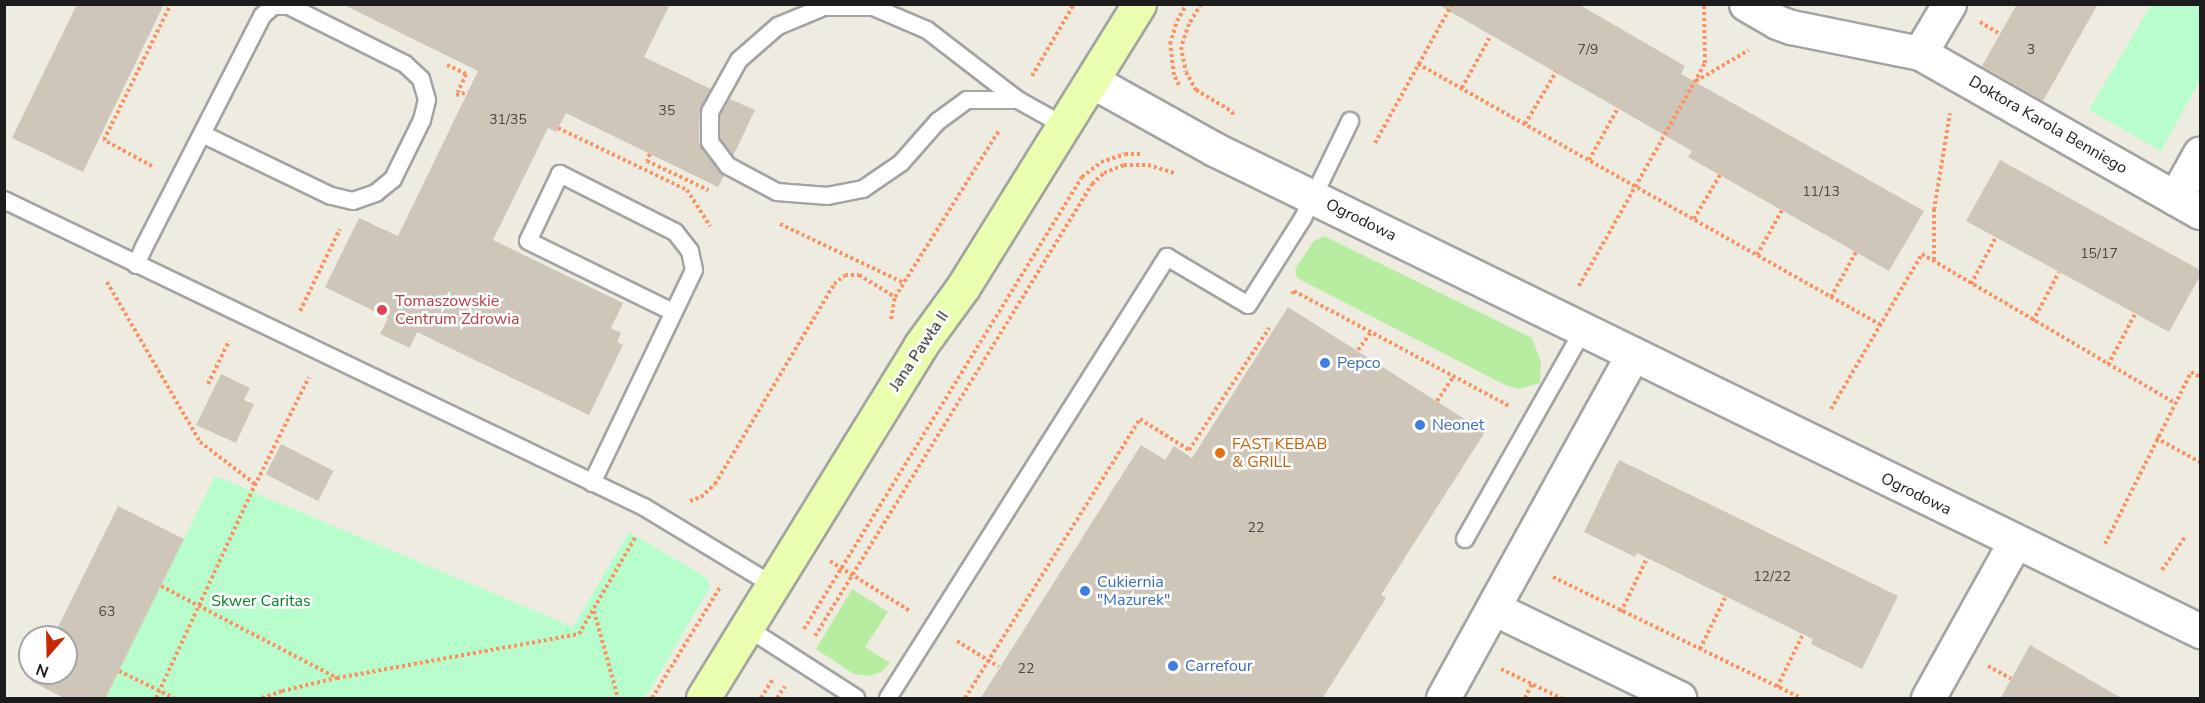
<!DOCTYPE html>
<html>
<head>
<meta charset="utf-8">
<style>
	body { margin:0 }
	#map { position:relative; width:2205px; height:703px; overflow:hidden; background:#eeece0; font-family:"Nunito Sans",sans-serif }
	div>[style] { position:absolute }
	[style*='--x'] { left:calc(var(--x)*1px); top:calc(var(--y)*1px); width:calc(var(--w)*1px); rotate:calc(var(--a)*1deg) }
	.grass>* { inset:0; background:#b7eda1 }
	.park>* { inset:0; background:#b8fdcc }
	.building>* { inset:0; background:#cec7b9; transform-origin:0 0 }
	.path>* { height:4px; margin-top:-2px; transform-origin:0; background:repeating-linear-gradient(90deg,#ff9160 0 3px,transparent 0 6px) }
	.roads { filter:drop-shadow(2px 0 #a3a3a3) drop-shadow(-2px 0 #a3a3a3) drop-shadow(0 2px #a3a3a3) drop-shadow(0 -2px #a3a3a3) }
	.lane>* { height:16px; margin:-8px; padding:0 8px; transform-origin:8px; border-radius:8px; background:#fff }
	.street>* { height:33px; margin:-16.5px; padding:0 16.5px; transform-origin:16.5px; border-radius:16.5px; background:#fff }
	.secondary>* { height:33px; margin:-16.5px; padding:0 16.5px; transform-origin:16.5px; border-radius:16.5px; background:#eafeaf }
	.dots>* { width:16px; height:16px; translate:-50% -50%; box-sizing:border-box; border:3px solid #fff; border-radius:50% }
	span { translate:-50% -50%; white-space:nowrap; text-align:center; line-height:1.15; -webkit-text-stroke:5px #fff; paint-order:stroke }
	.number-label { font-size:14px; color:#484743 }
	.number-label span { -webkit-text-stroke-width:0 }
	.street-label { font-size:16px; color:#1c1c1c }
	.health-label { font-size:16px; color:#be3a42 }
	.left { translate:0 -50%; text-align:left }
	.shop-label { font-size:16px; color:#366cbe }
	.food-label { font-size:16px; color:#c56008 }
	.park-label { font-size:16px; color:#048027 }
	.frame { position:absolute; inset:0; border:6px solid #1c1c1c; pointer-events:none }
	.north { position:absolute; left:18px; top:625px; width:60px; height:60px; box-sizing:border-box; background:#fff; border:2px solid #a4a4a4; border-radius:50%; rotate:200deg; font-size:16px; font-weight:700; line-height:24px; text-align:center; color:#1c1c1c }
	.north::after { content:''; display:block; margin:auto; width:21px; height:27px; background:#c72800; clip-path:polygon(50% 0,100% 100%,50% 72%,0 100%) }
</style>
</head>
<body>
<div id="map">
	<div class="grass">
		<i style="clip-path:polygon(1324px 236px,1532px 338px,1541px 362px,1540px 383px,1518px 389px,1505px 385px,1297px 278px,1295px 269px,1314px 241px)"></i>
		<i style="clip-path:polygon(852px 589px,888px 612px,865px 647px,890px 663px,881px 672px,869px 676px,854px 674px,816px 649px)"></i>
	</div>
	<div class="park">
		<i style="clip-path:polygon(2151px 5px,2200px 5px,2200px 80px,2161px 151px,2089px 110px)"></i>
		<i style="clip-path:polygon(215px 476px,573px 627px,629px 532px,707px 578px,710px 587px,645px 698px,105px 698px)"></i>
	</div>
	<div class="building">
		<i style="clip-path:polygon(77px 4px,164px 4px,83px 172px,12px 138px)"></i>
		<i style="clip-path:polygon(342px 4px,670px 4px,644px 57px,711px 89px,700px 111px,699px 142px,724px 176px,718px 187px,566px 113px,556px 132px,548px 128px,493px 240px,623px 303px,611px 328px,621px 333px,617px 342px,623px 345px,589px 415px,417px 332px,410px 348px,380px 334px,388px 318px,325px 287px,359px 218px,398px 236px,478px 71px)"></i>
		<i style="clip-path:polygon(1437px 4px,1578px 4px,1685px 66px,1681px 74px,1924px 211px,1889px 271px,1688px 157px,1692px 151px)"></i>
		<i style="clip-path:polygon(2017px 4px,2098px 4px,2043px 101px,1982px 66px)"></i>
		<i style="clip-path:polygon(730px 99px,755px 110px,733px 156px,720px 138px,720px 115px)"></i>
		<i style="clip-path:polygon(2000px 160px,2200px 270px,2200px 276px,2169px 332px,1966px 221px)"></i>
		<i style="clip-path:polygon(1288px 307px,1485px 432px,1381px 595px,1386px 598px,1322px 699px,980px 699px,1141px 445px,1165px 460px,1174px 446px,1192px 458px)"></i>
		<i style="clip-path:polygon(221px 374px,250px 388px,244px 400px,254px 404px,236px 443px,196px 425px)"></i>
		<i style="left:281px;top:444px;width:59px;height:34px;rotate:27deg"></i>
		<i style="clip-path:polygon(1619px 460px,1898px 596px,1862px 669px,1811px 644px,1813px 639px,1637px 553px,1635px 557px,1584px 532px)"></i>
		<i style="clip-path:polygon(118px 506px,184px 539px,105px 699px,66px 699px,31px 681px,35px 673px,66px 673px,66px 637px,53px 637px)"></i>
		<i style="clip-path:polygon(2030px 645px,2123px 699px,2000px 699px)"></i>
	</div>
	<div class="path">
		<i style="--x:1201;--y:4;--w:23;--a:121"></i>
		<i style="--x:1189;--y:24;--w:24;--a:109"></i>
		<i style="--x:1181;--y:47;--w:25;--a:79"></i>
		<i style="--x:1186;--y:72;--w:21;--a:61"></i>
		<i style="--x:1196;--y:90;--w:43;--a:30.7"></i>
		<i style="--x:1233;--y:112;--w:6;--a:108"></i>
		<i style="--x:1980;--y:22;--w:23;--a:31"></i>
		<i style="--x:1418;--y:64;--w:531;--a:29.41"></i>
		<i style="--x:447;--y:65;--w:21;--a:25"></i>
		<i style="--x:466;--y:74;--w:20;--a:114"></i>
		<i style="--x:1032;--y:76;--w:83;--a:-59.7"></i>
		<i style="--x:1696;--y:81;--w:61;--a:-30.3"></i>
		<i style="--x:1179;--y:85;--w:11;--a:-117"></i>
		<i style="--x:1174;--y:75;--w:31;--a:-97"></i>
		<i style="--x:1170;--y:44;--w:24;--a:-73"></i>
		<i style="--x:1177;--y:21;--w:20;--a:-60"></i>
		<i style="--x:1462;--y:88;--w:60;--a:-61.3"></i>
		<i style="--x:456;--y:95;--w:12;--a:-14"></i>
		<i style="--x:1525;--y:124;--w:61;--a:-59.2"></i>
		<i style="--x:558;--y:128;--w:143;--a:25.7"></i>
		<i style="--x:687;--y:190;--w:43;--a:57.4"></i>
		<i style="--x:1375;--y:143;--w:159;--a:-61"></i>
		<i style="--x:650;--y:154;--w:8;--a:113"></i>
		<i style="--x:647;--y:161;--w:68;--a:25.4"></i>
		<i style="--x:1589;--y:160;--w:60;--a:-60.9"></i>
		<i style="--x:152;--y:166;--w:55;--a:-151.6"></i>
		<i style="--x:104;--y:140;--w:152;--a:-63.8"></i>
		<i style="--x:1694;--y:219;--w:51;--a:-59.4"></i>
		<i style="--x:780;--y:224;--w:137;--a:25.4"></i>
		<i style="--x:1757;--y:255;--w:51;--a:-60.9"></i>
		<i style="--x:1934;--y:260;--w:50;--a:-90"></i>
		<i style="--x:1934;--y:210;--w:98;--a:-80.6"></i>
		<i style="--x:107;--y:282;--w:185;--a:59.8"></i>
		<i style="--x:200;--y:442;--w:69;--a:37.4"></i>
		<i style="--x:1971;--y:284;--w:53;--a:-62"></i>
		<i style="--x:1579;--y:286;--w:256;--a:-60.5"></i>
		<i style="--x:1705;--y:63;--w:59;--a:-91"></i>
		<i style="--x:1292;--y:294;--w:4;--a:-56"></i>
		<i style="--x:1294;--y:291;--w:244;--a:28.1"></i>
		<i style="--x:1831;--y:297;--w:51;--a:-60.9"></i>
		<i style="--x:300;--y:311;--w:91;--a:-64"></i>
		<i style="--x:891;--y:319;--w:22;--a:-80"></i>
		<i style="--x:895;--y:297;--w:198;--a:-58"></i>
		<i style="--x:2033;--y:321;--w:55;--a:-62"></i>
		<i style="--x:1358;--y:350;--w:22;--a:-54"></i>
		<i style="--x:2108;--y:365;--w:58;--a:-62.1"></i>
		<i style="--x:208;--y:384;--w:48;--a:-64"></i>
		<i style="--x:1437;--y:401;--w:30;--a:-56"></i>
		<i style="--x:1831;--y:409;--w:180;--a:-59.6"></i>
		<i style="--x:1922;--y:254;--w:294;--a:30.5"></i>
		<i style="--x:2156;--y:438;--w:50;--a:28.6"></i>
		<i style="--x:690;--y:501;--w:12;--a:-20"></i>
		<i style="--x:701;--y:497;--w:19;--a:-43"></i>
		<i style="--x:715;--y:484;--w:233;--a:-59.2"></i>
		<i style="--x:834;--y:284;--w:14;--a:-39"></i>
		<i style="--x:845;--y:275;--w:14;--a:0"></i>
		<i style="--x:859;--y:275;--w:42;--a:31.4"></i>
		<i style="--x:2105;--y:544;--w:192;--a:-63.4"></i>
		<i style="--x:2191;--y:372;--w:10;--a:29"></i>
		<i style="--x:830;--y:561;--w:94;--a:32"></i>
		<i style="--x:2162;--y:570;--w:40;--a:-55.1"></i>
		<i style="--x:1553;--y:577;--w:276;--a:26"></i>
		<i style="--x:161;--y:586;--w:196;--a:27.6"></i>
		<i style="--x:594;--y:611;--w:90;--a:74.6"></i>
		<i style="--x:1621;--y:612;--w:60;--a:-64.3"></i>
		<i style="--x:804;--y:629;--w:531;--a:-58.41"></i>
		<i style="--x:1082;--y:177;--w:24;--a:-38"></i>
		<i style="--x:1101;--y:162;--w:25;--a:-18"></i>
		<i style="--x:1125;--y:154;--w:18;--a:0"></i>
		<i style="--x:815;--y:636;--w:530;--a:-58.5"></i>
		<i style="--x:1092;--y:184;--w:16;--a:-43"></i>
		<i style="--x:1104;--y:173;--w:22;--a:-22"></i>
		<i style="--x:1124;--y:165;--w:24;--a:0"></i>
		<i style="--x:1148;--y:165;--w:27;--a:17"></i>
		<i style="--x:957;--y:641;--w:49;--a:31.8"></i>
		<i style="--x:1700;--y:649;--w:59;--a:-63.9"></i>
		<i style="--x:1988;--y:666;--w:26;--a:29"></i>
		<i style="--x:1501;--y:669;--w:67;--a:25.8"></i>
		<i style="--x:119;--y:671;--w:61;--a:26.1"></i>
		<i style="--x:1777;--y:687;--w:59;--a:-63.9"></i>
		<i style="--x:156;--y:698;--w:228;--a:-65.1"></i>
		<i style="--x:252;--y:491;--w:127;--a:-63.4"></i>
		<i style="--x:262;--y:698;--w:21;--a:-19"></i>
		<i style="--x:282;--y:691;--w:57;--a:-13.3"></i>
		<i style="--x:337;--y:678;--w:246;--a:-10.3"></i>
		<i style="--x:579;--y:634;--w:113;--a:-59.8"></i>
		<i style="--x:652;--y:698;--w:132;--a:-58.4"></i>
		<i style="--x:761;--y:698;--w:22;--a:-58"></i>
		<i style="--x:777;--y:698;--w:14;--a:-56"></i>
		<i style="--x:965;--y:698;--w:329;--a:-57.9"></i>
		<i style="--x:1140;--y:419;--w:58;--a:32.3"></i>
		<i style="--x:1189;--y:450;--w:146;--a:-56.7"></i>
		<i style="--x:1525;--y:698;--w:16;--a:-63"></i>
	</div>
	<div class="roads">
		<div class="lane">
			<i style="--x:1018;--y:100;--w:51;--a:180"></i>
			<i style="--x:967;--y:100;--w:36;--a:144"></i>
			<i style="--x:938;--y:121;--w:56;--a:131.4"></i>
			<i style="--x:901;--y:163;--w:46;--a:145.6"></i>
			<i style="--x:863;--y:189;--w:36;--a:169"></i>
			<i style="--x:828;--y:196;--w:51;--a:-175.5"></i>
			<i style="--x:777;--y:192;--w:55;--a:-152"></i>
			<i style="--x:728;--y:166;--w:30;--a:-127"></i>
			<i style="--x:710;--y:142;--w:30;--a:-90"></i>
			<i style="--x:710;--y:112;--w:60;--a:-60.9"></i>
			<i style="--x:739;--y:60;--w:52;--a:-41.1"></i>
			<i style="--x:778;--y:26;--w:50;--a:-22.4"></i>
			<i style="--x:824;--y:7;--w:49;--a:0"></i>
			<i style="--x:873;--y:7;--w:59;--a:23.1"></i>
			<i style="--x:927;--y:30;--w:115;--a:37.6"></i>
			<i style="--x:1018;--y:100;--w:54;--a:29"></i>
			<i style="--x:4;--y:200;--w:710;--a:25.63"></i>
			<i style="--x:644;--y:507;--w:151;--a:31.2"></i>
			<i style="--x:136;--y:265;--w:17;--a:-66"></i>
			<i style="--x:143;--y:249;--w:262;--a:-62.9"></i>
			<i style="--x:262;--y:16;--w:15;--a:-42"></i>
			<i style="--x:273;--y:6;--w:16;--a:0"></i>
			<i style="--x:289;--y:6;--w:130;--a:26.6"></i>
			<i style="--x:405;--y:64;--w:22;--a:43"></i>
			<i style="--x:421;--y:79;--w:22;--a:74"></i>
			<i style="--x:427;--y:100;--w:21;--a:104"></i>
			<i style="--x:422;--y:120;--w:66;--a:116.2"></i>
			<i style="--x:393;--y:179;--w:22;--a:141"></i>
			<i style="--x:376;--y:193;--w:24;--a:161"></i>
			<i style="--x:353;--y:201;--w:23;--a:-167"></i>
			<i style="--x:331;--y:196;--w:143;--a:-154.3"></i>
			<i style="--x:592;--y:483;--w:236;--a:-64.4"></i>
			<i style="--x:694;--y:270;--w:19;--a:-102"></i>
			<i style="--x:690;--y:251;--w:24;--a:-128"></i>
			<i style="--x:675;--y:232;--w:129;--a:-153.2"></i>
			<i style="--x:560;--y:174;--w:74;--a:115.5"></i>
			<i style="--x:528;--y:241;--w:161;--a:26.1"></i>
			<i style="--x:1465;--y:539;--w:241;--a:-60.5"></i>
			<i style="--x:746;--y:627;--w:131;--a:32.8"></i>
			<i style="--x:888;--y:698;--w:522;--a:-57.68"></i>
			<i style="--x:1167;--y:257;--w:94;--a:30.7"></i>
			<i style="--x:1248;--y:305;--w:103;--a:-57.7"></i>
			<i style="--x:1303;--y:218;--w:108;--a:-64.1"></i>
		</div>
		<div class="street">
			<i style="--x:1746;--y:4;--w:36;--a:30"></i>
			<i style="--x:1777;--y:22;--w:15;--a:20"></i>
			<i style="--x:1791;--y:27;--w:132;--a:11.4"></i>
			<i style="--x:1920;--y:53;--w:322;--a:29.6"></i>
			<i style="--x:1920;--y:53;--w:57;--a:-59.4"></i>
			<i style="--x:1092;--y:81;--w:140;--a:29.1"></i>
			<i style="--x:1214;--y:149;--w:1098;--a:26.05"></i>
			<i style="--x:2175;--y:198;--w:51;--a:-60.9"></i>
			<i style="--x:1493;--y:608;--w:207;--a:25.8"></i>
			<i style="--x:1443;--y:698;--w:393;--a:-61.1"></i>
			<i style="--x:1928;--y:698;--w:179;--a:-60.9"></i>
		</div>
		<div class="secondary">
			<i style="--x:703;--y:698;--w:414;--a:-58.3"></i>
			<i style="--x:920;--y:346;--w:73;--a:-53.9"></i>
			<i style="--x:963;--y:287;--w:333;--a:-58.1"></i>
		</div>
	</div>
	<div class="dots">
		<i style="left:382px;top:310px;background:#e0444e"></i>
		<i style="left:1325px;top:363px;background:#3f7fe0"></i>
		<i style="left:1420px;top:425px;background:#3f7fe0"></i>
		<i style="left:1220px;top:453px;background:#e8710a"></i>
		<i style="left:1085px;top:591px;background:#3f7fe0"></i>
		<i style="left:1173px;top:666px;background:#3f7fe0"></i>
	</div>
	<div class="number-label">
		<span style="left:1588px;top:50px">7/9</span>
		<span style="left:2031px;top:50px">3</span>
		<span style="left:667px;top:111px">35</span>
		<span style="left:508px;top:120px">31/35</span>
		<span style="left:1821px;top:192px">11/13</span>
		<span style="left:2099px;top:254px">15/17</span>
		<span style="left:1256px;top:528px">22</span>
		<span style="left:1772px;top:577px">12/22</span>
		<span style="left:107px;top:612px">63</span>
		<span style="left:1026px;top:669px">22</span>
	</div>
	<div class="street-label">
		<span style="left:2048px;top:125px;rotate:30deg">Doktora Karola Benniego</span>
		<span style="left:1361px;top:220px;rotate:26deg">Ogrodowa</span>
		<span style="left:919px;top:351px;rotate:-56deg">Jana Pawła II</span>
		<span style="left:1916px;top:494px;rotate:26deg">Ogrodowa</span>
	</div>
	<div class="health-label">
		<span class="left" style="left:395px;top:310px">Tomaszowskie<br>Centrum Zdrowia</span>
	</div>
	<div class="shop-label">
		<span class="left" style="left:1337px;top:363px">Pepco</span>
		<span class="left" style="left:1432px;top:425px">Neonet</span>
		<span class="left" style="left:1097px;top:591px">Cukiernia<br>"Mazurek"</span>
		<span class="left" style="left:1185px;top:666px">Carrefour</span>
	</div>
	<div class="food-label">
		<span class="left" style="left:1232px;top:453px">FAST KEBAB<br>&amp; GRILL</span>
	</div>
	<div class="park-label">
		<span style="left:261px;top:601px">Skwer Caritas</span>
	</div>
	<div class="frame"></div>
	<div class="north">N</div>
</div>
</body>
</html>
